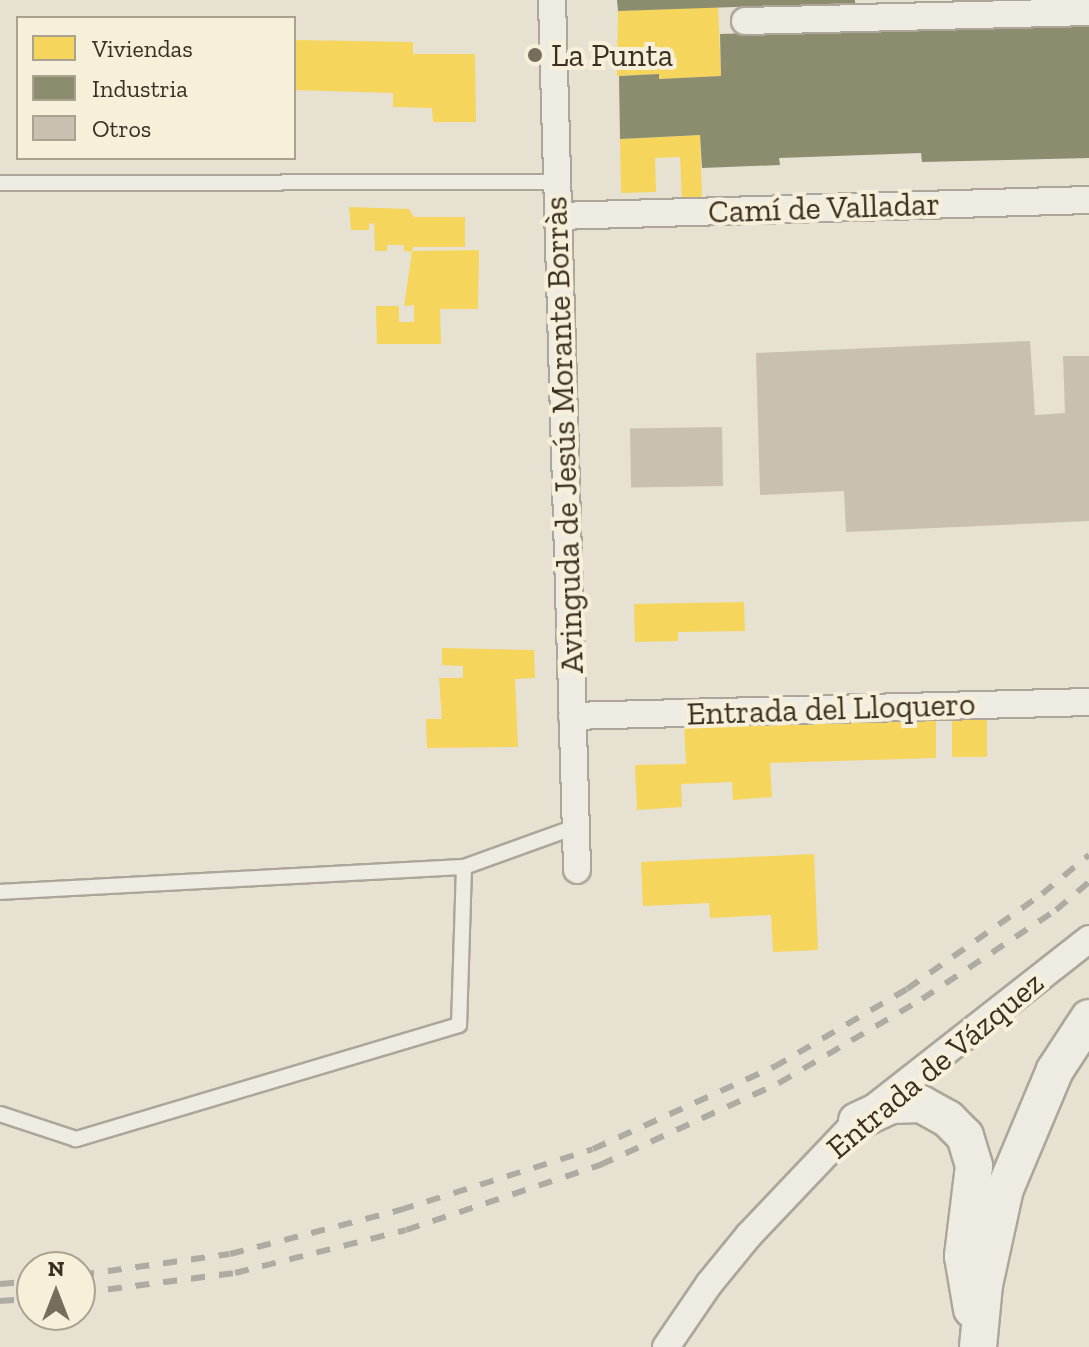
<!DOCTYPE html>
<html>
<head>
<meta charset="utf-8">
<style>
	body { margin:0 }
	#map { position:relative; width:1089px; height:1347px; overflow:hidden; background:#e6e1d1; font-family:"Zilla Slab",serif }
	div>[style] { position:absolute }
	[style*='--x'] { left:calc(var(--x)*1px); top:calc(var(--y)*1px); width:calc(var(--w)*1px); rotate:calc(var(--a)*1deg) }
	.homes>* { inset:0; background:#f6d55c; transform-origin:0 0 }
	.industry>* { inset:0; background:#8c8c6e }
	.building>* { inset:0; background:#cac0b2; transform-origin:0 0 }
	.roads { filter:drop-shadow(2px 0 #aca69a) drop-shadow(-2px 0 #aca69a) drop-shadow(0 2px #aca69a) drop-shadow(0 -2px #aca69a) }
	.lane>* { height:14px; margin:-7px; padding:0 7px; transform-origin:7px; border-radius:7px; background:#eeebe3 }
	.street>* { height:26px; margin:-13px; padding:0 13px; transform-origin:13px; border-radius:13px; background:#eeebe3 }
	.secondary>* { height:36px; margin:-18px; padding:0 18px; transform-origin:18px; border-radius:18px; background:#eeebe3 }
	.rail>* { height:6px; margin-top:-3px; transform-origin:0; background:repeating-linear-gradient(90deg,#aeaba3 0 14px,transparent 0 28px) }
	.dots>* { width:22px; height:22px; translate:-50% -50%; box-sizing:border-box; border:4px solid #f6efd9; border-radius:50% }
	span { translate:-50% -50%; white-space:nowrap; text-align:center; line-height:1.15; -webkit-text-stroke:8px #f6efd9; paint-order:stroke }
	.poi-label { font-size:32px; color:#3b2f21 }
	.left { translate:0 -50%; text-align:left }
	.street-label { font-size:32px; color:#3b2f21 }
	.legend { position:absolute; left:16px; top:16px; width:280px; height:144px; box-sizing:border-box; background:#f6efd9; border:2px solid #aba28f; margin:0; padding:10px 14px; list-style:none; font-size:24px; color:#3b2f21 }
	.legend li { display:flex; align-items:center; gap:16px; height:40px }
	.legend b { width:40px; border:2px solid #aba28f }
	.north { position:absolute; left:16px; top:1251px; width:80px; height:80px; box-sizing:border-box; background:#f6efd9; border:2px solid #aba28f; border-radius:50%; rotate:0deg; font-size:22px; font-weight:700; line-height:32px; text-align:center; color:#3b2f21 }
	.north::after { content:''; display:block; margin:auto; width:28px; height:36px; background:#776d5f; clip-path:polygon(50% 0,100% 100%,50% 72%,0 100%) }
</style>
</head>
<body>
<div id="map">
	<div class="homes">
		<i style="clip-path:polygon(718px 7px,721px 76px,659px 79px,659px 74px,617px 76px,618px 11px)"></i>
		<i style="clip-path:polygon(294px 40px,413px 42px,413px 54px,475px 54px,476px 122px,433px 122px,432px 108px,393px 107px,393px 93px,294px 90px)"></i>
		<i style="clip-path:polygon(700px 135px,702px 199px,682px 200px,680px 157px,655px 158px,656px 192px,621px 193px,620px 139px)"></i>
		<i style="clip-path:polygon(349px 207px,409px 209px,414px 217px,465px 217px,465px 247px,413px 247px,412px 251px,479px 250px,478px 309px,440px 309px,441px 344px,377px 344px,376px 306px,399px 306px,399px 322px,414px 322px,414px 305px,404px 306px,412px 252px,404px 251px,404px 245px,387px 245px,387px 251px,375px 251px,374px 223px,369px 224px,369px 230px,351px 230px)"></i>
		<i style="clip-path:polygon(744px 602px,745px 631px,678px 632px,678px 641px,635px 642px,634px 604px)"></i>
		<i style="clip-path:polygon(442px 648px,534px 650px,535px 678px,515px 679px,518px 747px,427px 748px,426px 719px,442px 719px,439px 678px,463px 678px,463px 666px,442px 665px)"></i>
		<i style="left:987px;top:715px;width:42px;height:35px;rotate:90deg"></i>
		<i style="clip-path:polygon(936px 716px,936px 758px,770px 763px,772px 797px,733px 800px,732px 782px,681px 784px,682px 807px,637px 810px,635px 765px,686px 764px,684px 723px)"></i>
		<i style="clip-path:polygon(814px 854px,818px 950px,773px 952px,771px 915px,710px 918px,709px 903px,643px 906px,641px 862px)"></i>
	</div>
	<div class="industry">
		<i style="clip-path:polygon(617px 0,855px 0,855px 3px,618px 11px)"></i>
		<i style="clip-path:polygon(1089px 24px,1089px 158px,922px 162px,921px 153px,779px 158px,780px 165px,702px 168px,700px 135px,620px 139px,619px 76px,659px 74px,659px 79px,721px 76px,720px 34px)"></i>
	</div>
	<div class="building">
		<i style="clip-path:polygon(1030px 341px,1035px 415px,1065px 413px,1063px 356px,1089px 356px,1089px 521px,846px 532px,844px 491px,760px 495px,756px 353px)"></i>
		<i style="left:722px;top:427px;width:59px;height:92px;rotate:89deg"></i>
	</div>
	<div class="roads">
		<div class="lane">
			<i style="--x:0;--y:183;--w:557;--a:-0.1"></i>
			<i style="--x:464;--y:867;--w:118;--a:-19.8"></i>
			<i style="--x:0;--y:892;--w:465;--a:-3.1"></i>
			<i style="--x:464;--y:867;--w:158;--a:91.8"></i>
			<i style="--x:459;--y:1025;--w:400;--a:163.4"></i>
			<i style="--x:76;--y:1139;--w:80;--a:-161.8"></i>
		</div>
		<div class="street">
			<i style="--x:552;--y:0;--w:870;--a:88.35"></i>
			<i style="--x:745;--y:21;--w:344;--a:-1.5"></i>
			<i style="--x:559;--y:216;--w:530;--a:-1.73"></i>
			<i style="--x:572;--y:716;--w:517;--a:-1.55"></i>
			<i style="--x:666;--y:1347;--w:76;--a:-55.7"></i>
			<i style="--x:709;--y:1284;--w:63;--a:-50.8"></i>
			<i style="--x:749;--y:1235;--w:157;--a:-46.5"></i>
			<i style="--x:857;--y:1121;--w:295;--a:-38.1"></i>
		</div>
		<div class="secondary">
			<i style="--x:857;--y:1121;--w:38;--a:-25"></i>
			<i style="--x:892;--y:1105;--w:29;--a:-2"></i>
			<i style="--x:921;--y:1104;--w:31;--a:29"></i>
			<i style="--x:948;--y:1119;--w:24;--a:45"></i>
			<i style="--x:965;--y:1136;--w:31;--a:73"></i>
			<i style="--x:974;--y:1166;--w:91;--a:97"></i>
			<i style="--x:963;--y:1256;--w:54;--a:80.4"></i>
			<i style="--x:978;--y:1347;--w:62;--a:-84.5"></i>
			<i style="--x:984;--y:1285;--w:98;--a:-77.7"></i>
			<i style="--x:1005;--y:1189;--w:129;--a:-67.2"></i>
			<i style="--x:1055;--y:1070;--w:62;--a:-56.8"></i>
		</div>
	</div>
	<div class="rail">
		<i style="--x:80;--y:1275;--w:151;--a:-8"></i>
		<i style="--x:230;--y:1254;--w:176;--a:-14.5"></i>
		<i style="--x:400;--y:1210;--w:202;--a:-17.5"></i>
		<i style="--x:593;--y:1149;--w:199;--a:-24.4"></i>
		<i style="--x:774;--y:1067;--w:154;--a:-30.4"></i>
		<i style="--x:907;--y:989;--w:165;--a:-35.1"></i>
		<i style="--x:1042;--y:894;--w:61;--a:-39.7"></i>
		<i style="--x:0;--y:1284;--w:32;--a:-5"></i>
		<i style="--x:80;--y:1293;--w:156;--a:-7.4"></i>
		<i style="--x:235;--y:1273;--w:176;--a:-14.1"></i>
		<i style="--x:406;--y:1230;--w:205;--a:-18.5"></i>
		<i style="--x:600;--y:1165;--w:197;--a:-24.6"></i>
		<i style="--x:779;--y:1083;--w:166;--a:-30.4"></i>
		<i style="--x:922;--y:999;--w:161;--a:-33.6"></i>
		<i style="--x:1056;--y:910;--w:43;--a:-40.3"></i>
		<i style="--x:0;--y:1301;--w:32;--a:-4"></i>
	</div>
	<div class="dots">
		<i style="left:535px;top:55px;background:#776d5f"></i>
	</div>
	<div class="poi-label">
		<span class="left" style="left:551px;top:55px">La Punta</span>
	</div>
	<div class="street-label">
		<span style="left:824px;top:208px;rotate:-2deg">Camí de Valladar</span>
		<span style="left:564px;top:435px;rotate:-92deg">Avinguda de Jesús Morante Borràs</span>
		<span style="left:831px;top:709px;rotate:-2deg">Entrada del Lloquero</span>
		<span style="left:935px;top:1065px;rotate:-40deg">Entrada de Vázquez</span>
	</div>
	<ul class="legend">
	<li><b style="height:22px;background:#f6d55c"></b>Viviendas</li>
	<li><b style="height:22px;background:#8c8c6e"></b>Industria</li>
	<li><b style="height:22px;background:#cac0b2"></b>Otros</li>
	</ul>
	<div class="north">N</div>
</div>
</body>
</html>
